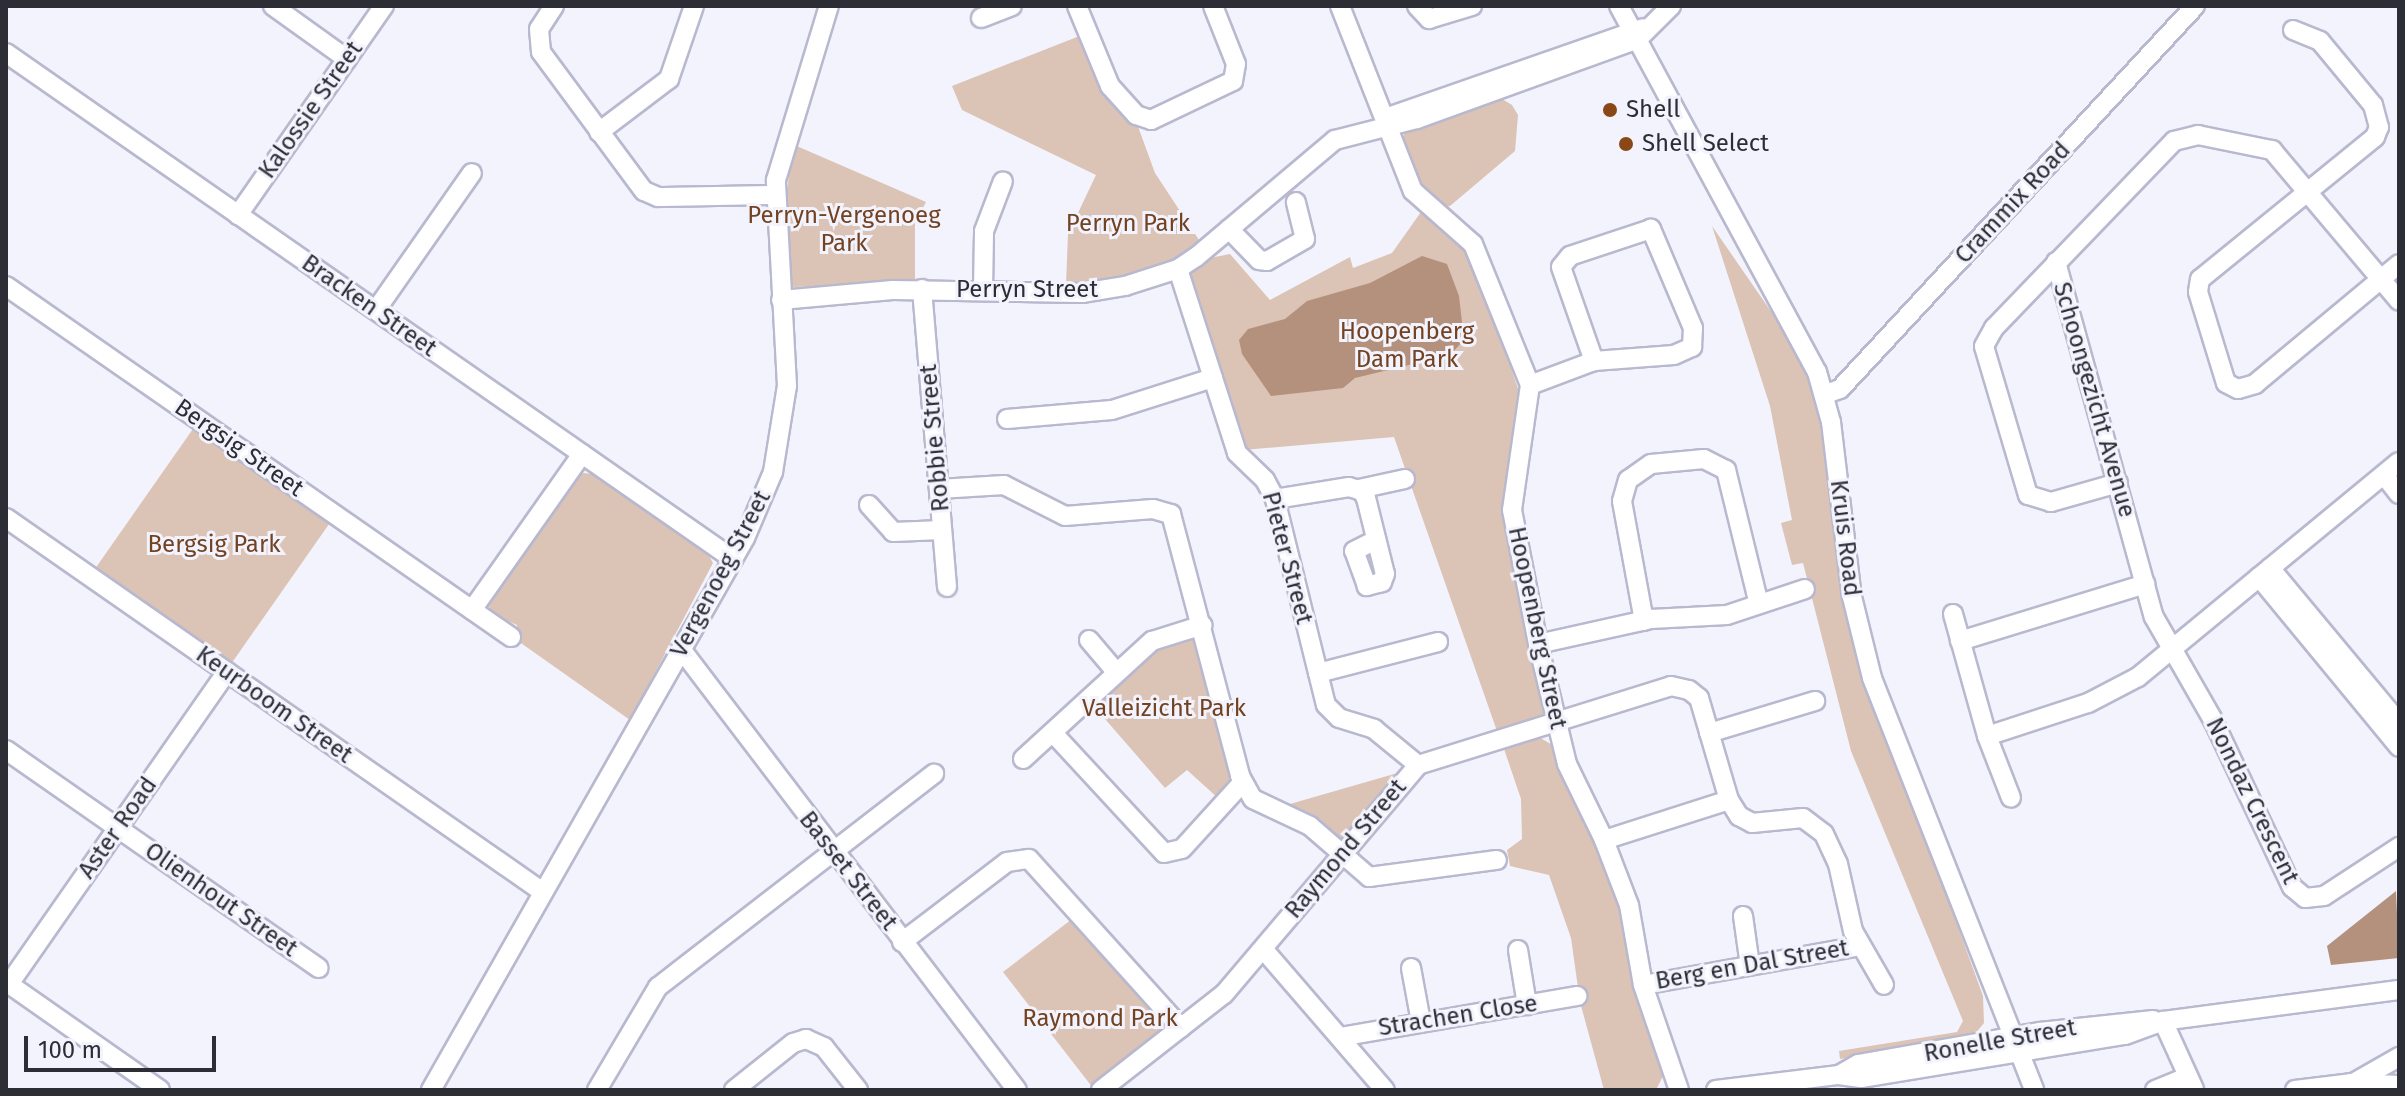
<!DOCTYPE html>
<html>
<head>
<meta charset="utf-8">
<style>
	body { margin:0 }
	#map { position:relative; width:2405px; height:1096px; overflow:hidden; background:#f3f3fd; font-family:"Fira Sans",sans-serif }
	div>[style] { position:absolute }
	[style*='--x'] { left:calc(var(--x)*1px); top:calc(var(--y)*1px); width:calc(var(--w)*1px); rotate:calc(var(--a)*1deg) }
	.green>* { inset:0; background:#dbc3b5; transform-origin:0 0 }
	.water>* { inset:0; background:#b4917c }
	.roads { filter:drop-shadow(2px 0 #b8b8cf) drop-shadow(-2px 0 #b8b8cf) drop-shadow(0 2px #b8b8cf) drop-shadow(0 -2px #b8b8cf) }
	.minor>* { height:18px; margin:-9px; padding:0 9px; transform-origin:9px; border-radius:9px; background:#fff }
	.dots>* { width:22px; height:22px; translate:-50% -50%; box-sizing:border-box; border:4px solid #f3f3fd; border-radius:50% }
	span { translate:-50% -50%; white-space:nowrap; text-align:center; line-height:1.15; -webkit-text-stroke:6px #f3f3fd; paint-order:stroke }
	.street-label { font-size:24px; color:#2d2d36 }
	.poi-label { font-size:24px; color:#2d2d36 }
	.left { translate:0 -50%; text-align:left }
	.park-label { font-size:24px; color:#734221 }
	.frame { position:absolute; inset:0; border:8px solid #2d2d36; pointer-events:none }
	.scale { position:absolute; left:24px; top:1036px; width:192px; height:36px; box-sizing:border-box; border:4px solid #2d2d36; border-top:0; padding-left:10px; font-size:24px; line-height:28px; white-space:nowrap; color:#2d2d36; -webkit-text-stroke:6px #f3f3fd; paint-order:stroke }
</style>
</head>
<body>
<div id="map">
	<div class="green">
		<i style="clip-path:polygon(1082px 35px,1136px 121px,1155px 173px,1201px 243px,1154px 269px,1102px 283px,1066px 285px,1068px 234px,1096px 175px,962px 110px,952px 86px)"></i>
		<i style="clip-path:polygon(1497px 96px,1512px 105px,1518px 115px,1515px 151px,1450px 206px,1441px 208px,1425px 199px,1402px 142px,1405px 130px)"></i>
		<i style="clip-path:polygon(792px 144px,926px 202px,915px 223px,915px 283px,793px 287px,784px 223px)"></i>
		<i style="clip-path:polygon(1421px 212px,1458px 237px,1471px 254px,1522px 400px,1509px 487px,1545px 712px,1540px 720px,1498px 734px,1394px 437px,1243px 450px,1190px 281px,1192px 270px,1205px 259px,1230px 254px,1270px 300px,1350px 257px,1353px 268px,1392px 253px)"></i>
		<i style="clip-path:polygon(1712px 226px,1790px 339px,1811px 382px,1821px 413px,1842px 571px,1909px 792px,1983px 996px,1984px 1023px,1970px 1040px,1840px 1059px,1839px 1051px,1957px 1032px,1963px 1021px,1851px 751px,1803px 563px,1792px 565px,1781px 523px,1792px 520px,1770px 406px)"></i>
		<i style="left:195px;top:426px;width:166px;height:176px;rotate:35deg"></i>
		<i style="clip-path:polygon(583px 473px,594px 474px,707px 552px,713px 563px,630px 720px,518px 641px,517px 625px,492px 614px,489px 606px,575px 477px)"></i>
		<i style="clip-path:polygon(1192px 637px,1234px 779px,1218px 798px,1187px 770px,1165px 788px,1092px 704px,1155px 647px)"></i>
		<i style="clip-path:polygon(1537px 736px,1554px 746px,1570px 795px,1598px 840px,1629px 924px,1665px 1072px,1656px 1090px,1604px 1090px,1580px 1002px,1571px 938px,1549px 875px,1510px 866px,1507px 850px,1522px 839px,1521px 799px,1503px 746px)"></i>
		<i style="clip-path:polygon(1401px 772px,1344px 837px,1334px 837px,1283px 806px)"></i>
		<i style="clip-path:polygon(1076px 916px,1166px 1024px,1165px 1031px,1093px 1088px,1003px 972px)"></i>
	</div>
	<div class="water">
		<i style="clip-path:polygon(1422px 256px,1447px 264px,1459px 296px,1464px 340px,1450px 355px,1355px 378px,1343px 388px,1271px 396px,1242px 354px,1239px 340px,1248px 329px,1285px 319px,1307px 301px,1370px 283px)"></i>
		<i style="clip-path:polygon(2396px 891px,2399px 958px,2331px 965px,2327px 946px)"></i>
	</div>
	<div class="roads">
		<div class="minor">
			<i style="--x:273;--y:6;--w:91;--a:35.6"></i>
			<i style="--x:554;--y:6;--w:27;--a:123"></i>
			<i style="--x:539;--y:29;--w:23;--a:85"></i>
			<i style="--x:541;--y:52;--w:173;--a:53.5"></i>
			<i style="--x:644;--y:191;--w:15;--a:23"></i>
			<i style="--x:658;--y:197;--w:117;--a:-1"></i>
			<i style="--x:1077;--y:6;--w:87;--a:67.6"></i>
			<i style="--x:1110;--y:86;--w:39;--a:48"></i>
			<i style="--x:1136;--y:115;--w:16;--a:18"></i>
			<i style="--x:1151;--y:120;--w:91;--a:-25.4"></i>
			<i style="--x:1233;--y:81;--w:17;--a:-80"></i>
			<i style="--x:1236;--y:64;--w:62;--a:-111.6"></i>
			<i style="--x:1340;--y:6;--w:199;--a:68.5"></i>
			<i style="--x:1413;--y:191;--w:80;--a:41.5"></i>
			<i style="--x:1473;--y:244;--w:152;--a:68"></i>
			<i style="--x:1530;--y:385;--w:126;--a:98.2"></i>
			<i style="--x:1512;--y:510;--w:136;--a:79"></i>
			<i style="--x:1538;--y:644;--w:123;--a:76.4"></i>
			<i style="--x:1567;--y:764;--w:85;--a:64"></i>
			<i style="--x:1604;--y:840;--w:70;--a:69"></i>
			<i style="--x:1629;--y:905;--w:81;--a:80.1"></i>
			<i style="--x:1643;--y:985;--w:111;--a:71.1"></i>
			<i style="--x:1417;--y:6;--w:18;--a:47"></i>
			<i style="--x:1429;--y:19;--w:45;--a:-16.8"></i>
			<i style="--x:1619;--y:6;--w:416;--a:61.6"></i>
			<i style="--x:1817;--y:372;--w:52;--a:74.4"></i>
			<i style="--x:1831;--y:422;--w:176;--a:83.2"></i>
			<i style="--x:1852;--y:597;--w:83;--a:76.1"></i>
			<i style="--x:1872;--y:678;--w:443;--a:68.5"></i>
			<i style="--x:981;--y:18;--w:33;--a:-21"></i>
			<i style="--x:2293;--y:30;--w:29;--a:22"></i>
			<i style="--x:2320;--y:41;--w:83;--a:50.4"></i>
			<i style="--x:2373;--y:105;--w:23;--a:75"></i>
			<i style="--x:2379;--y:127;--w:11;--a:112"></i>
			<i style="--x:2375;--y:137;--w:225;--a:140.9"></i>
			<i style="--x:2200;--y:279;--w:13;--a:99"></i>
			<i style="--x:2198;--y:292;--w:95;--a:72.9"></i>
			<i style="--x:2226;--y:383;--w:13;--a:27"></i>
			<i style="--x:2238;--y:389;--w:18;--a:-16"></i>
			<i style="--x:2255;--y:384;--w:187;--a:-39.8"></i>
			<i style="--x:1638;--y:39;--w:47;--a:-45"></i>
			<i style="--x:6;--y:53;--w:886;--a:34.84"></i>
			<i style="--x:1388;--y:117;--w:270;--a:-19.2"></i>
			<i style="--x:599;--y:132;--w:88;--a:-37.1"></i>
			<i style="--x:669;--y:79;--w:77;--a:-71.1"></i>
			<i style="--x:238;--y:215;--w:255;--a:-55.1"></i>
			<i style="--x:1229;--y:229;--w:43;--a:45.9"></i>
			<i style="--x:1259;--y:260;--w:8;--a:7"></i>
			<i style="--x:1267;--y:261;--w:44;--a:-30.1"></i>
			<i style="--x:1305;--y:239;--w:38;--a:-104"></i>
			<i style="--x:2056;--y:262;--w:368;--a:74.6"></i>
			<i style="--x:2154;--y:617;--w:119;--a:60.2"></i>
			<i style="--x:2213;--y:720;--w:185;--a:64.7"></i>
			<i style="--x:2292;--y:887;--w:17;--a:40"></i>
			<i style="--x:2305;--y:898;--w:19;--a:-6"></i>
			<i style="--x:2324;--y:896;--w:90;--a:-33.2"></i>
			<i style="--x:1178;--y:269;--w:193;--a:72.2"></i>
			<i style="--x:1237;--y:453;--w:39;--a:44"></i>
			<i style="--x:1265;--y:480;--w:21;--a:62"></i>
			<i style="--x:1275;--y:499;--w:212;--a:76.1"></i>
			<i style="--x:1326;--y:705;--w:18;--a:45"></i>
			<i style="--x:1339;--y:718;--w:37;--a:17"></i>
			<i style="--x:1374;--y:729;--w:57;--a:39.3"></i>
			<i style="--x:6;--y:286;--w:615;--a:34.8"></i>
			<i style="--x:922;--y:289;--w:299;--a:85.2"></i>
			<i style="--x:983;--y:290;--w:59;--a:-89"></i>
			<i style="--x:984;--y:231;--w:53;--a:-69.2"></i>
			<i style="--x:781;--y:300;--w:112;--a:-5.1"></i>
			<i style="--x:893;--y:290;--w:189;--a:0.9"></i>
			<i style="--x:1082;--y:293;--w:44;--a:-9.2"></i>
			<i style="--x:1125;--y:286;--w:56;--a:-17.8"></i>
			<i style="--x:1178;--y:269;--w:22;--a:-34"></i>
			<i style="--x:1196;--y:257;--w:182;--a:-40.1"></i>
			<i style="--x:1335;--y:140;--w:85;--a:-14.4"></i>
			<i style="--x:1417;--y:119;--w:235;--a:-19.9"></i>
			<i style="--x:376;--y:310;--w:167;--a:-55"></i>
			<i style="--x:1530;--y:385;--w:68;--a:-20.6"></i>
			<i style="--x:1594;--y:361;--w:80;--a:-4.3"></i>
			<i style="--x:1674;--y:355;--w:20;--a:-24"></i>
			<i style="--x:1692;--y:347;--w:19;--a:-87"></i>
			<i style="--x:1693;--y:328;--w:108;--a:-113"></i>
			<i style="--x:1651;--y:229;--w:85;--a:161.6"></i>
			<i style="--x:1570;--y:256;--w:14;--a:129"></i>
			<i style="--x:1561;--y:267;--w:100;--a:70.7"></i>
			<i style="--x:1826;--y:394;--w:15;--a:-20"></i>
			<i style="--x:1840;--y:389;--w:522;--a:-47.17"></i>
			<i style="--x:1007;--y:419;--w:105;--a:-4.9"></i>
			<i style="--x:1112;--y:410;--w:106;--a:-17.6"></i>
			<i style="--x:2384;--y:475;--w:24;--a:52"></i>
			<i style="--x:2118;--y:483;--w:70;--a:164.2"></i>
			<i style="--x:2051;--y:502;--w:24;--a:-163"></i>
			<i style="--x:2028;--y:495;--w:155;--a:-106.5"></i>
			<i style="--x:1984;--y:346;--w:21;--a:-61"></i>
			<i style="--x:1994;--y:328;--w:260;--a:-46.1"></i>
			<i style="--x:2174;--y:141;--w:25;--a:-14"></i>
			<i style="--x:2198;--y:135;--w:76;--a:11.5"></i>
			<i style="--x:2272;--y:150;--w:197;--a:49.9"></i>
			<i style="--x:939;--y:489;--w:65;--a:-3.5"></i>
			<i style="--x:1004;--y:485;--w:68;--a:26.9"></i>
			<i style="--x:1065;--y:516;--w:88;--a:-4.5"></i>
			<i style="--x:1153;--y:509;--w:19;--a:16"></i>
			<i style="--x:1171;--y:514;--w:271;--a:75.2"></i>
			<i style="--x:1240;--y:776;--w:26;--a:61"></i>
			<i style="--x:1253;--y:799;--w:63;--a:25.3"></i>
			<i style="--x:1310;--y:826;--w:78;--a:40.8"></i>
			<i style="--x:1369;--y:877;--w:129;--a:-7.6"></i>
			<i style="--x:1359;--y:489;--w:47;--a:-12.3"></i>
			<i style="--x:1275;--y:499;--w:75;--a:-9.2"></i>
			<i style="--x:1349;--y:487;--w:14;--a:17"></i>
			<i style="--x:1362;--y:491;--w:8;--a:60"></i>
			<i style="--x:1366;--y:498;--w:78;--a:76"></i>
			<i style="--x:1385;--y:574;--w:9;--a:111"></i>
			<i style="--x:1382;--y:582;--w:16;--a:165"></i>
			<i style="--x:1367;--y:586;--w:37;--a:-110"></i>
			<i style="--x:1354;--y:551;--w:25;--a:-27"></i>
			<i style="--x:869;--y:505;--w:36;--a:48"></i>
			<i style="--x:893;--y:532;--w:49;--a:-2.3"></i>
			<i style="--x:6;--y:518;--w:654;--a:34.86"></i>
			<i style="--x:2270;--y:568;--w:202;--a:50.2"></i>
			<i style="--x:2259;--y:577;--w:220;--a:50.5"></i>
			<i style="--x:472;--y:610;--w:191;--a:-54.8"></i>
			<i style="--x:1953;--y:614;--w:127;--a:74.4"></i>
			<i style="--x:1987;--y:736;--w:66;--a:68.8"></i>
			<i style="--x:1644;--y:621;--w:122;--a:-100.4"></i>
			<i style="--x:1622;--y:501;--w:22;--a:-74"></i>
			<i style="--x:1628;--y:480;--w:28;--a:-35"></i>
			<i style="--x:1651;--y:464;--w:53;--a:-5.4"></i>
			<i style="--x:1704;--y:459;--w:25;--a:27"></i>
			<i style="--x:1726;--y:470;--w:138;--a:76.2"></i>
			<i style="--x:1089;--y:640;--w:43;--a:49.7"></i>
			<i style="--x:1960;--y:641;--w:194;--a:-17.1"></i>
			<i style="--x:1538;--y:644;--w:116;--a:-12.5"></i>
			<i style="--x:1651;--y:619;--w:76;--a:-3"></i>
			<i style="--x:1727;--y:615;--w:82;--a:-18.4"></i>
			<i style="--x:681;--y:649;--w:554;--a:52.7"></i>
			<i style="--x:1318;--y:673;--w:124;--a:-14.5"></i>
			<i style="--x:1053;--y:733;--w:163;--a:47.2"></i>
			<i style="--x:1164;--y:853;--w:18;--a:-13"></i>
			<i style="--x:1182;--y:849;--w:89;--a:-47.7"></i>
			<i style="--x:1709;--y:733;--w:111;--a:-16.8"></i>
			<i style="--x:1987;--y:736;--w:106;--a:-18.1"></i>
			<i style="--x:2088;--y:703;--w:56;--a:-27.5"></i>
			<i style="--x:2138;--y:677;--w:338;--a:-39.5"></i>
			<i style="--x:6;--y:750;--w:381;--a:34.9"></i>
			<i style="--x:1023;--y:759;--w:175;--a:-42.5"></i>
			<i style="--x:1152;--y:641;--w:53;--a:-17.4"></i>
			<i style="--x:1604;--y:840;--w:131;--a:-17.7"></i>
			<i style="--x:1743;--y:916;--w:50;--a:82"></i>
			<i style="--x:902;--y:942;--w:132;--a:-37.3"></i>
			<i style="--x:1007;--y:862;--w:22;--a:-8"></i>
			<i style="--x:1029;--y:859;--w:227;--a:48"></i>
			<i style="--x:1264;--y:950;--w:185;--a:49.2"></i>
			<i style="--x:1518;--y:950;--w:56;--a:80.7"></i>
			<i style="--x:1411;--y:968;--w:55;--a:79.5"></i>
			<i style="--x:6;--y:982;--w:188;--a:35"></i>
			<i style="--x:9;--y:984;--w:381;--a:-55.1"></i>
			<i style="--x:1643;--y:985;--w:220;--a:-10.2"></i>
			<i style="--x:2163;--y:1021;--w:75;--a:65.5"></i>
			<i style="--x:1340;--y:1037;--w:241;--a:-9.8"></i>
			<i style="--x:1839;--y:1075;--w:22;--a:-30"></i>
			<i style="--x:1858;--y:1064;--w:185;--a:-10"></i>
			<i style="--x:2040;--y:1032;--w:114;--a:-6.1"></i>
			<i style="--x:2348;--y:1086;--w:59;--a:-29.6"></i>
			<i style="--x:431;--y:1090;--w:635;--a:-60.37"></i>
			<i style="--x:745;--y:538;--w:72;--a:-67"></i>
			<i style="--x:773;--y:472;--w:87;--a:-80.8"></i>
			<i style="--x:787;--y:386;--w:206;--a:-93.1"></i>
			<i style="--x:776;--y:180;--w:182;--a:-73.1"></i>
			<i style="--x:597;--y:1090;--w:120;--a:-59.4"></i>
			<i style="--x:658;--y:987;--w:349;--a:-37.7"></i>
			<i style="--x:734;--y:1090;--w:75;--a:-38.5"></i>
			<i style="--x:793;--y:1043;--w:14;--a:-17"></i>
			<i style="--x:806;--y:1039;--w:20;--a:24"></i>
			<i style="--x:824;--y:1047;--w:55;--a:51.7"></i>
			<i style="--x:1101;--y:1090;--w:156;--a:-38"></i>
			<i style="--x:1224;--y:994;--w:300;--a:-49.7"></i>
			<i style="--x:1418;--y:765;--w:265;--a:-17.3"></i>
			<i style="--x:1671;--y:686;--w:18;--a:13"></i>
			<i style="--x:1689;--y:690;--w:13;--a:39"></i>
			<i style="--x:1699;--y:698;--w:106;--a:73.6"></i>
			<i style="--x:1729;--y:800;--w:19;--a:58"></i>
			<i style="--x:1739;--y:816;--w:15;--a:28"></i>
			<i style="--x:1752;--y:823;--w:51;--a:-5.6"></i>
			<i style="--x:1803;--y:818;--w:26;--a:37"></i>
			<i style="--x:1824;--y:834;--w:33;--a:65"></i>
			<i style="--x:1838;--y:864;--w:69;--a:77.4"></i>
			<i style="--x:1853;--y:931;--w:62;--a:60.1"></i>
			<i style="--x:1716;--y:1090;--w:124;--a:-7"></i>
			<i style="--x:1839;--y:1075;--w:22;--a:8"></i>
			<i style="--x:1861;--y:1078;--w:267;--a:-9.3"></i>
			<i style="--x:2125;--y:1035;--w:40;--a:-20.2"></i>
			<i style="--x:2163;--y:1021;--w:238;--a:-7.5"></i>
			<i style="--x:2155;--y:1090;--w:35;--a:-22"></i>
			<i style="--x:2295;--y:1090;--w:56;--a:-7.1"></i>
			<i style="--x:2351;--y:1083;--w:48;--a:2.4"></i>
		</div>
	</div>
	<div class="dots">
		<i style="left:1610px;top:110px;background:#8a4816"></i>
		<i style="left:1626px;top:144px;background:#8a4816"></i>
	</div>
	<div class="street-label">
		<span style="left:311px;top:110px;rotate:-55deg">Kalossie Street</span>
		<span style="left:2013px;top:203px;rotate:-47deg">Crammix Road</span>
		<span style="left:1027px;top:290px">Perryn Street</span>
		<span style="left:369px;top:306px;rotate:35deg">Bracken Street</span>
		<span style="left:2094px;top:400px;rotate:74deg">Schoongezicht Avenue</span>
		<span style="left:935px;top:438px;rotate:-95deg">Robbie Street</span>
		<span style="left:239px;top:448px;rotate:35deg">Bergsig Street</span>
		<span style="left:1845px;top:538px;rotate:83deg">Kruis Road</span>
		<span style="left:1287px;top:558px;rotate:75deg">Pieter Street</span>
		<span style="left:721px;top:574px;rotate:-62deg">Vergenoeg Street</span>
		<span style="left:1537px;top:628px;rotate:78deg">Hoopenberg Street</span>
		<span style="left:274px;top:705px;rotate:35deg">Keurboom Street</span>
		<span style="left:2252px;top:801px;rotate:64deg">Nondaz Crescent</span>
		<span style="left:118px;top:828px;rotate:-55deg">Aster Road</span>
		<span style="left:1346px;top:849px;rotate:-50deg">Raymond Street</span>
		<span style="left:848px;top:871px;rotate:52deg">Basset Street</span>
		<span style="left:221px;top:900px;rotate:35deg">Olienhout Street</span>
		<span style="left:1752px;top:965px;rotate:-10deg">Berg en Dal Street</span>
		<span style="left:1458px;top:1016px;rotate:-9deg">Strachen Close</span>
		<span style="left:2000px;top:1041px;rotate:-10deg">Ronelle Street</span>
	</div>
	<div class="poi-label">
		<span class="left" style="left:1626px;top:110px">Shell</span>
		<span class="left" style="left:1642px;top:144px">Shell Select</span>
	</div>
	<div class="park-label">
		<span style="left:844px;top:230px">Perryn-Vergenoeg<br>Park</span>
		<span style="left:1128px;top:224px">Perryn Park</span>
		<span style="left:1407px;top:346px">Hoopenberg<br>Dam Park</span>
		<span style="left:214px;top:545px">Bergsig Park</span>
		<span style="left:1164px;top:709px">Valleizicht Park</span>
		<span style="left:1100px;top:1019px">Raymond Park</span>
	</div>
	<div class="frame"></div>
	<div class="scale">100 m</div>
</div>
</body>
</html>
